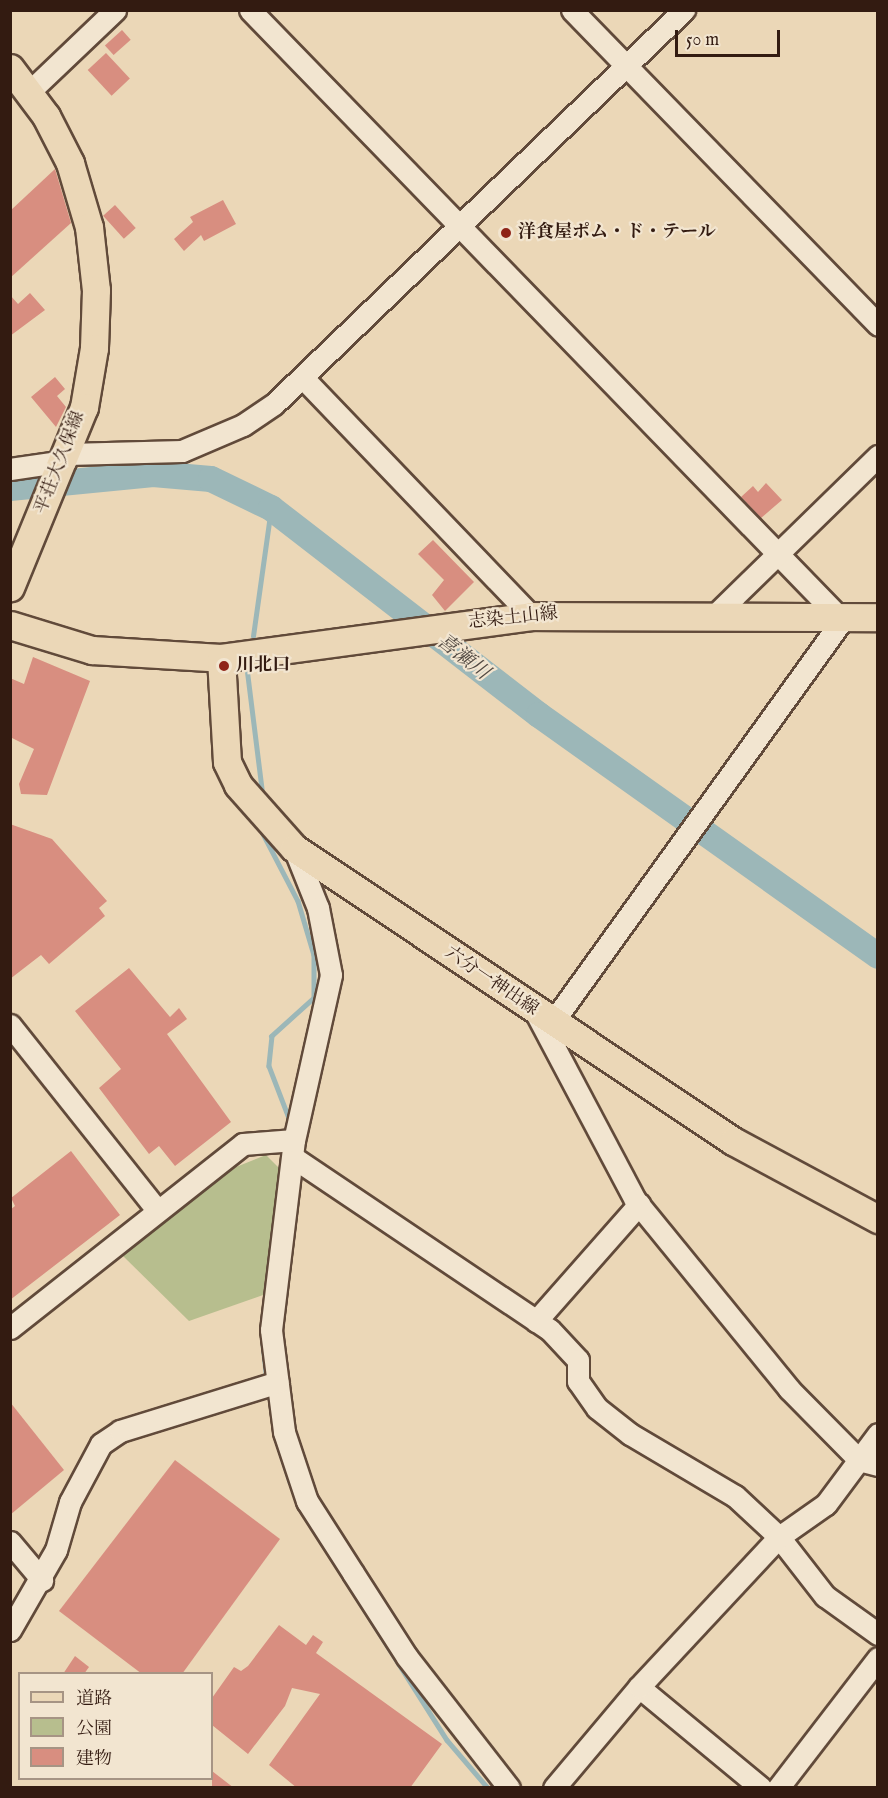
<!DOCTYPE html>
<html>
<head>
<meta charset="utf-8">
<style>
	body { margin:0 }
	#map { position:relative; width:888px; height:1798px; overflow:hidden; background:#ebd7b7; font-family:"IM FELL English","Noto Serif JP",serif }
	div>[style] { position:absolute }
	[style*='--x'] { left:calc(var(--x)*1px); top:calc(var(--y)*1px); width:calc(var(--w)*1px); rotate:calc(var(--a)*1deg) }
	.green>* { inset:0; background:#b7be8e }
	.stream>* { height:4.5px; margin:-2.25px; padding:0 2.25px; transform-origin:2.25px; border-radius:2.25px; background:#9cb7b8 }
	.river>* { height:26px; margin:-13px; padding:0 13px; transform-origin:13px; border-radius:13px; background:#9cb7b8 }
	.building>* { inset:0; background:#d88e80; transform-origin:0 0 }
	.roads { filter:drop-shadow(2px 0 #614a3a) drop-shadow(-2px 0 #614a3a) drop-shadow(0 2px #614a3a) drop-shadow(0 -2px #614a3a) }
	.minor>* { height:21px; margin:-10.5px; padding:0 10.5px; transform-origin:10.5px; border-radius:10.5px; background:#f2e5d0 }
	.major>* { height:27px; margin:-13.5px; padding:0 13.5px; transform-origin:13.5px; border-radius:13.5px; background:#ebd7b7 }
	.dots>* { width:16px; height:16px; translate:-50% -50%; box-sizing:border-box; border:3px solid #f2e5d0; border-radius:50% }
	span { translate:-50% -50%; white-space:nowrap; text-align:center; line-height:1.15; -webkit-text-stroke:4.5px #f2e5d0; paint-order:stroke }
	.poi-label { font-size:18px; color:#331b11; font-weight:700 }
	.left { translate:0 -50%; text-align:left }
	.street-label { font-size:18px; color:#331b11 }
	.water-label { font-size:20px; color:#524a43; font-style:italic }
	.frame { position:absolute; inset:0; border:12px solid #331b11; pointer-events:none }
	.legend { position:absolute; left:18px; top:1672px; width:195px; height:108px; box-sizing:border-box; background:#f2e5d0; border:2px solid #a69484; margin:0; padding:8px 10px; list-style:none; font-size:18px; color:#331b11 }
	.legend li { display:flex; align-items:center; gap:12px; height:30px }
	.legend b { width:30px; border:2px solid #a69484 }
	.scale { position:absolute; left:675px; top:30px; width:105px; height:27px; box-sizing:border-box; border:3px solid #331b11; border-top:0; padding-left:8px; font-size:18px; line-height:21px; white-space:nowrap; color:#331b11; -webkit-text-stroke:4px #f2e5d0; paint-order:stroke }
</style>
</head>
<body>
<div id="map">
	<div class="green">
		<i style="clip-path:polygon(266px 1155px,279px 1168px,263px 1295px,189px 1321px,121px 1254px,236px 1167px)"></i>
	</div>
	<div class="stream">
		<i style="--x:253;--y:636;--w:129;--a:-82"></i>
		<i style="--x:247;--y:668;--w:130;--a:82.9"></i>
		<i style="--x:260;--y:828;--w:82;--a:62.5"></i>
		<i style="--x:298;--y:901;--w:56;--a:73.5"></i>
		<i style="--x:314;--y:955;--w:43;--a:90"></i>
		<i style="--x:314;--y:998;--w:57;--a:137.9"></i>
		<i style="--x:272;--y:1036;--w:30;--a:96"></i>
		<i style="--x:269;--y:1066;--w:56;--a:69"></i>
		<i style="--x:868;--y:949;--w:10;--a:-11"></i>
		<i style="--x:263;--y:1344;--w:36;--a:84"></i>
		<i style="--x:277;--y:1441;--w:43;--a:72.4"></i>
		<i style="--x:299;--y:1506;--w:277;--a:57.7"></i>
		<i style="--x:447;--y:1740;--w:63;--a:49.5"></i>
	</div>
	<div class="river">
		<i style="--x:10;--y:488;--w:144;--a:-5.6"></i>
		<i style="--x:153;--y:474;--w:58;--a:4.9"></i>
		<i style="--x:211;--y:479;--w:67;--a:25.8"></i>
		<i style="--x:271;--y:508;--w:339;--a:37.7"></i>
		<i style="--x:539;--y:715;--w:416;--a:35.4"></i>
	</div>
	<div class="building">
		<i style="left:122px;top:30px;width:13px;height:23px;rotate:48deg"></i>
		<i style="left:106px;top:53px;width:35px;height:25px;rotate:47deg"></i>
		<i style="clip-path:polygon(55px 169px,71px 223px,10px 278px,10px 211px)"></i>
		<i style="clip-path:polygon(223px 200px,236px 224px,204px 241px,201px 235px,184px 251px,174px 239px,193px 222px,190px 217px)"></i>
		<i style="left:115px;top:205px;width:31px;height:16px;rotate:48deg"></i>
		<i style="clip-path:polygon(30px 293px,45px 310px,10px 336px,10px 295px,18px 304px)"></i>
		<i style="clip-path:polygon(55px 377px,65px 389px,57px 396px,66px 407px,56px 427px,31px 397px)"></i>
		<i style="clip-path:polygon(766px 483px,782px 500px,761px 518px,741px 497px,753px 486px,758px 492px)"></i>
		<i style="clip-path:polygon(433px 540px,474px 582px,445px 611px,432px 595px,444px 580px,418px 554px)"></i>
		<i style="clip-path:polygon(33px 657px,90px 681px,47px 795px,21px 794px,19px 784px,34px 749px,10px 737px,10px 678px,24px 684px)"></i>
		<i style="clip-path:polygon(10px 824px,52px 839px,107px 901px,99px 908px,105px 916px,49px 964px,41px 955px,10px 979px)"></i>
		<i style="clip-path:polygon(129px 968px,170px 1017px,179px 1008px,187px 1019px,167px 1034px,231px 1122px,175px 1166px,159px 1146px,149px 1154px,99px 1088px,121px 1069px,75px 1011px)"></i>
		<i style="clip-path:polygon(71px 1151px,120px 1215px,10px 1300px,10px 1210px,15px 1206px,11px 1198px)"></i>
		<i style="clip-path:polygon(10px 1402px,64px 1470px,10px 1515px)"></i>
		<i style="clip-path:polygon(175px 1460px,280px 1539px,182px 1674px,142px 1674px,59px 1611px)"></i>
		<i style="clip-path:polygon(279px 1625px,306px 1645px,313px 1635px,323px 1642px,316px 1653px,442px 1744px,410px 1788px,297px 1788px,269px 1765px,320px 1694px,292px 1688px,285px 1706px,248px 1754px,212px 1725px,212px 1698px,234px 1667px,241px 1671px,248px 1666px)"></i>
		<i style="clip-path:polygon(75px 1656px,89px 1667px,84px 1674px,63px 1674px)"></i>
		<i style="clip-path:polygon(212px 1771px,234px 1788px,212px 1788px)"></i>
	</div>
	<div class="roads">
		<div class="minor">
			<i style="--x:250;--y:10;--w:846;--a:45.86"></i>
			<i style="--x:572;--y:10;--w:439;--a:45.8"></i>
			<i style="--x:29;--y:92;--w:119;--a:-43.6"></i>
			<i style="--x:304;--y:379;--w:328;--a:46.2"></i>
			<i style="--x:68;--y:454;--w:114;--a:-1.5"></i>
			<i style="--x:182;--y:451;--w:66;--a:-23.1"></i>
			<i style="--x:243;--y:425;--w:37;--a:-34"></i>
			<i style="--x:274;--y:404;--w:569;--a:-43.86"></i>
			<i style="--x:10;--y:469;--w:56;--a:-8.3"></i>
			<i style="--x:715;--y:615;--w:228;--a:-44.3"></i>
			<i style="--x:294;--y:848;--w:65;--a:68.2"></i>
			<i style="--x:318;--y:908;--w:68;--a:79"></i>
			<i style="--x:331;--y:975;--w:169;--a:102.6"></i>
			<i style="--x:294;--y:1140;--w:191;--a:96.9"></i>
			<i style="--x:271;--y:1330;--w:103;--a:82.7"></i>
			<i style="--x:284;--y:1432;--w:73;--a:71.6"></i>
			<i style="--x:307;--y:1501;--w:85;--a:57.4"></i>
			<i style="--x:353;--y:1573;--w:100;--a:57.3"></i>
			<i style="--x:407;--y:1657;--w:166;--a:52.1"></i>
			<i style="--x:535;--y:1011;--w:214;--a:62.1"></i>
			<i style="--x:635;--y:1200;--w:244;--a:50.8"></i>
			<i style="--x:789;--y:1389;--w:100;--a:45.4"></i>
			<i style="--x:859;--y:1460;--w:20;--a:15"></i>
			<i style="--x:552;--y:1023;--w:501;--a:-54.25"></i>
			<i style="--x:10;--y:1025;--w:236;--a:51.5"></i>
			<i style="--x:294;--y:1158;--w:308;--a:33.9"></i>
			<i style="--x:550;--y:1330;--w:41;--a:47"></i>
			<i style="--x:578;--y:1360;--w:21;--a:90"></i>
			<i style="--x:578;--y:1381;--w:33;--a:55"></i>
			<i style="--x:597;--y:1408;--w:42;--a:38.2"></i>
			<i style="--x:630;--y:1434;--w:122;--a:30.6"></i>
			<i style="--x:735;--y:1496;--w:60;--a:43"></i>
			<i style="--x:779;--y:1537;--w:75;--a:52.1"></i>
			<i style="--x:825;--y:1596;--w:65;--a:35.6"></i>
			<i style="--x:536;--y:1321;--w:156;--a:-48.6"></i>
			<i style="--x:10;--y:1328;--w:297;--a:-38.3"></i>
			<i style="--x:243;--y:1144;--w:51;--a:-4.5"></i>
			<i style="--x:10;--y:1542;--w:50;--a:49.9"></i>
			<i style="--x:10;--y:1630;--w:92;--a:-60.1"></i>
			<i style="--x:56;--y:1550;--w:50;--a:-73.7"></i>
			<i style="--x:70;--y:1502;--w:66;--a:-61.9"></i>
			<i style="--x:101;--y:1444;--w:23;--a:-34"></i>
			<i style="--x:120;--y:1431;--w:165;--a:-17.2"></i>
			<i style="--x:639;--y:1687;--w:158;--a:39.6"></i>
			<i style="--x:554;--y:1788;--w:132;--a:-49.9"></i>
			<i style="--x:639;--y:1687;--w:205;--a:-47"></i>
			<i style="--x:779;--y:1537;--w:57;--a:-35.1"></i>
			<i style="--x:826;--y:1504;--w:87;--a:-53.4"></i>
			<i style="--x:778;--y:1788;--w:164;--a:-52.4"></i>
		</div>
		<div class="major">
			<i style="--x:10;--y:68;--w:60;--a:53.1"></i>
			<i style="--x:46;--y:116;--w:53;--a:62.9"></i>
			<i style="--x:70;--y:163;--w:67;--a:73.5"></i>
			<i style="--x:89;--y:227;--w:63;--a:83.7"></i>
			<i style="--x:96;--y:290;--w:58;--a:92"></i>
			<i style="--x:94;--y:348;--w:60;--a:99.6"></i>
			<i style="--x:84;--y:407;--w:195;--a:112.3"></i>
			<i style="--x:10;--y:625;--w:86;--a:17"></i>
			<i style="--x:92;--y:650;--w:129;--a:3.5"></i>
			<i style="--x:221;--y:658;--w:313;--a:-7.7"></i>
			<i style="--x:531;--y:616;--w:347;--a:0.2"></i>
			<i style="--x:221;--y:658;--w:104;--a:86.7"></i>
			<i style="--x:227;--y:762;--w:25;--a:64"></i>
			<i style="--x:238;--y:785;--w:84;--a:48.4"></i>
			<i style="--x:294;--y:848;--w:528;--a:33.72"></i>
			<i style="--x:733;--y:1141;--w:165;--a:28.3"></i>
		</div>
	</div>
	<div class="dots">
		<i style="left:506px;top:233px;background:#8f2418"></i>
		<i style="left:224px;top:666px;background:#8f2418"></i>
	</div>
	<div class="poi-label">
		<span class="left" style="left:518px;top:233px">洋食屋ポム・ド・テール</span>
		<span class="left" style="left:236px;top:666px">川北口</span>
	</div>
	<div class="street-label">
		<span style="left:61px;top:463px;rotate:-69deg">平荘大久保線</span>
		<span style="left:513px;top:619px;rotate:-6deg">志染土山線</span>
		<span style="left:491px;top:982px;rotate:34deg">六分一神出線</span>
	</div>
	<div class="water-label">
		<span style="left:463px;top:657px;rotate:38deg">喜瀬川</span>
	</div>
	<div class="frame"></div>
	<ul class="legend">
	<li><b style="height:8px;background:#ebd7b7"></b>道路</li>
	<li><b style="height:16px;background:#b7be8e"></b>公園</li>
	<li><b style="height:16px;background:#d88e80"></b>建物</li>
	</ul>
	<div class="scale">50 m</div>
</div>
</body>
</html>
